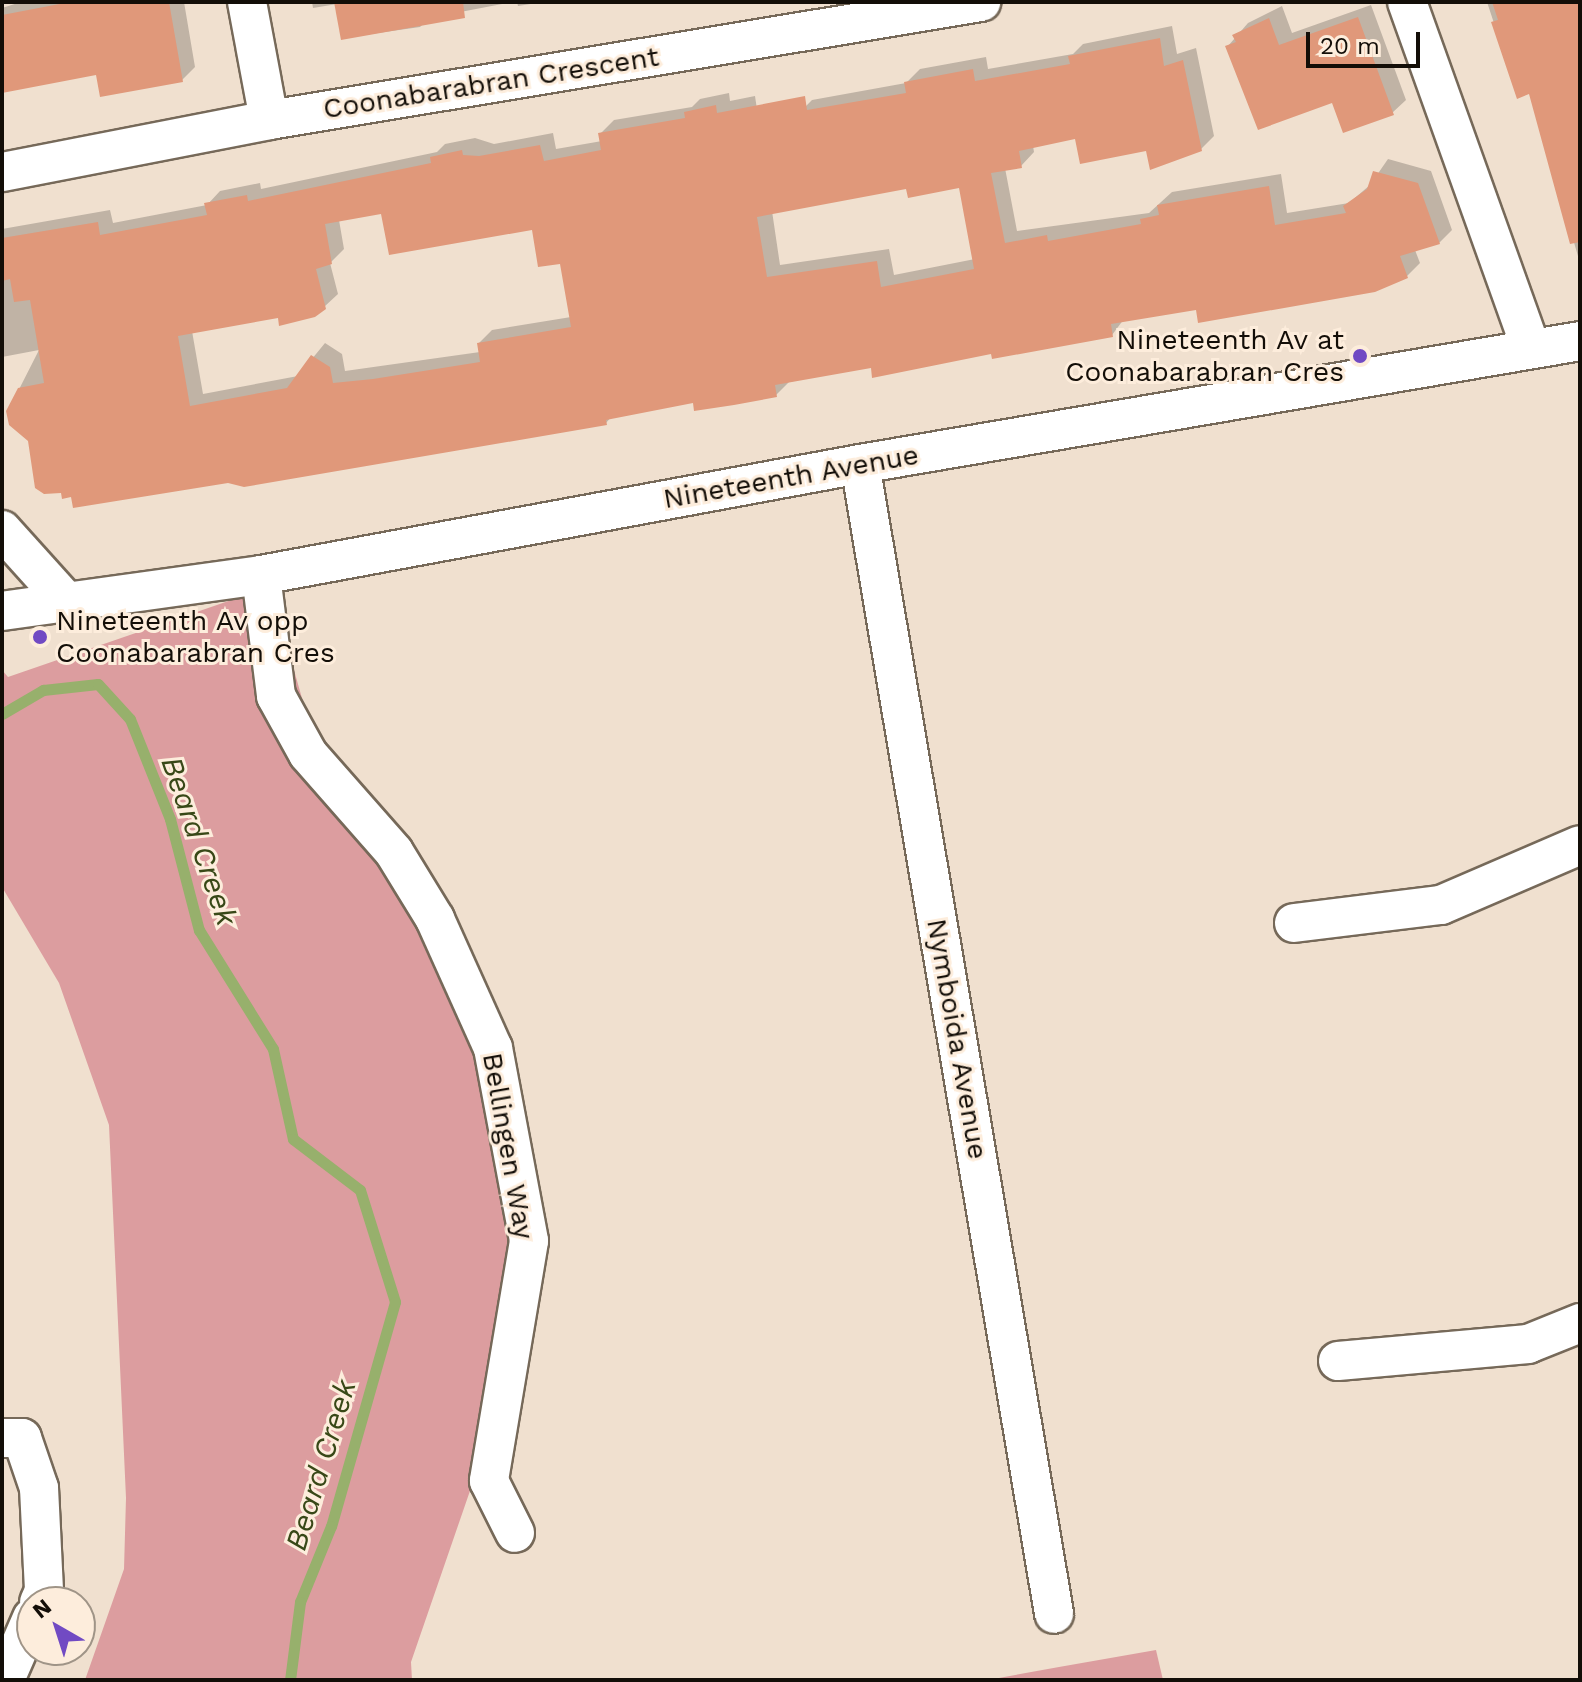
<!DOCTYPE html>
<html>
<head>
<meta charset="utf-8">
<style>
	body { margin:0 }
	#map { position:relative; width:1582px; height:1682px; overflow:hidden; background:#f0e0cf; font-family:"Work Sans",sans-serif }
	div>[style] { position:absolute }
	[style*='--x'] { left:calc(var(--x)*1px); top:calc(var(--y)*1px); width:calc(var(--w)*1px); rotate:calc(var(--a)*1deg) }
	.green>* { inset:0; background:#dc9d9f }
	.shadow>* { inset:0; background:#0003 }
	.stream>* { height:11px; margin:-5.5px; padding:0 5.5px; transform-origin:5.5px; border-radius:5.5px; background:#97b06c }
	.building>* { inset:0; background:#e0987a }
	.roads { filter:drop-shadow(2px 0 #766959) drop-shadow(-2px 0 #766959) drop-shadow(0 2px #766959) drop-shadow(0 -2px #766959) }
	.minor>* { height:38px; margin:-19px; padding:0 19px; transform-origin:19px; border-radius:19px; background:#fff }
	.dots>* { width:22px; height:22px; translate:-50% -50%; box-sizing:border-box; border:4px solid #fdeddc; border-radius:50% }
	span { translate:-50% -50%; white-space:nowrap; text-align:center; line-height:1.15; -webkit-text-stroke:6px #fdeddc; paint-order:stroke }
	.street-label { font-size:28px; color:#130e08 }
	.poi-label { font-size:28px; color:#130e08 }
	.right { translate:-100% -50%; text-align:right }
	.left { translate:0 -50%; text-align:left }
	.water-label { font-size:30px; color:#384817; font-style:italic }
	.frame { position:absolute; inset:0; border:4px solid #130e08; pointer-events:none }
	.north { position:absolute; left:16px; top:1586px; width:80px; height:80px; box-sizing:border-box; background:#fdeddc; border:2px solid #9f9487; border-radius:50%; rotate:321deg; font-size:22px; font-weight:700; line-height:32px; text-align:center; color:#130e08 }
	.north::after { content:''; display:block; margin:auto; width:28px; height:36px; background:#714ac3; clip-path:polygon(50% 0,100% 100%,50% 72%,0 100%) }
	.scale { position:absolute; left:1306px; top:32px; width:114px; height:36px; box-sizing:border-box; border:4px solid #130e08; border-top:0; padding-left:10px; font-size:24px; line-height:28px; white-space:nowrap; color:#130e08; -webkit-text-stroke:6px #fdeddc; paint-order:stroke }
</style>
</head>
<body>
<div id="map">
	<div class="green">
		<i style="clip-path:polygon(243px 596px,292px 663px,309px 723px,437px 899px,525px 1202px,492px 1427px,411px 1662px,412px 1680px,85px 1680px,124px 1569px,126px 1498px,109px 1125px,59px 983px,2px 887px,2px 670px,8px 677px)"></i>
		<i style="clip-path:polygon(1156px 1650px,1163px 1680px,988px 1680px,1059px 1667px)"></i>
	</div>
	<div class="shadow">
		<i style="clip-path:polygon(21px 2px,184px 2px,195px 67px,182px 80px,98px 73px,2px 83px,2px 8px)"></i>
		<i style="clip-path:polygon(312px 2px,512px 2px,429px 18px,420px 27px,343px 38px,337px 4px,313px 8px)"></i>
		<i style="clip-path:polygon(517px 2px,543px 2px,518px 6px)"></i>
		<i style="clip-path:polygon(1487px 2px,1580px 2px,1580px 263px,1530px 92px,1518px 96px)"></i>
		<i style="clip-path:polygon(1371px 5px,1406px 100px,1392px 113px,1333px 100px,1228px 46px,1248px 23px,1282px 6px,1292px 33px)"></i>
		<i style="clip-path:polygon(evenodd,1172px 26px,1177px 54px,1196px 48px,1214px 136px,1201px 149px,1148px 149px,1077px 137px,1033px 146px,1034px 152px,1021px 166px,1005px 168px,1017px 231px,1149px 213px,1172px 192px,1281px 174px,1287px 213px,1349px 203px,1370px 185px,1388px 159px,1431px 171px,1452px 230px,1439px 243px,1415px 250px,1420px 263px,1407px 276px,1124px 319px,1112px 335px,872px 365px,789px 382px,776px 395px,694px 401px,612px 416px,606px 423px,228px 481px,73px 495px,8px 411px,39px 350px,2px 357px,2px 229px,110px 210px,113px 223px,207px 205px,220px 191px,260px 183px,261px 189px,437px 152px,445px 144px,475px 138px,494px 144px,553px 133px,556px 149px,602px 141px,601px 133px,614px 120px,692px 107px,700px 99px,729px 93px,730px 101px,755px 96px,780px 265px,889px 249px,894px 275px,975px 259px,960px 186px,908px 187px,799px 113px,812px 100px,906px 83px,920px 69px,986px 57px,988px 69px,1073px 54px,1083px 44px,1172px 26px,383px 211px,533px 228px,562px 261px,571px 317px,492px 330px,479px 343px,480px 352px,345px 371px,342px 354px,325px 343px,298px 376px,203px 394px,192px 331px,324px 307px,338px 294px,330px 263px,344px 249px,339px 220px,383px 211px)"></i>
	</div>
	<div class="stream">
		<i style="--x:2;--y:714;--w:48;--a:-30.3"></i>
		<i style="--x:43;--y:690;--w:55;--a:-6.2"></i>
		<i style="--x:98;--y:684;--w:47;--a:47.6"></i>
		<i style="--x:130;--y:719;--w:108;--a:68.2"></i>
		<i style="--x:170;--y:819;--w:115;--a:75.4"></i>
		<i style="--x:199;--y:930;--w:140;--a:58.1"></i>
		<i style="--x:273;--y:1049;--w:92;--a:77.5"></i>
		<i style="--x:293;--y:1139;--w:84;--a:37.3"></i>
		<i style="--x:360;--y:1190;--w:117;--a:72.6"></i>
		<i style="--x:395;--y:1302;--w:233;--a:105.9"></i>
		<i style="--x:331;--y:1526;--w:82;--a:112.2"></i>
		<i style="--x:300;--y:1602;--w:79;--a:97.3"></i>
	</div>
	<div class="building">
		<i style="clip-path:polygon(70px 2px,169px 2px,183px 82px,100px 97px,96px 75px,2px 93px,2px 15px)"></i>
		<i style="clip-path:polygon(334px 2px,463px 2px,465px 18px,341px 40px)"></i>
		<i style="clip-path:polygon(1492px 2px,1580px 2px,1580px 242px,1570px 244px,1529px 94px,1517px 99px,1491px 22px,1498px 20px)"></i>
		<i style="clip-path:polygon(1358px 17px,1394px 115px,1343px 133px,1332px 103px,1258px 130px,1225px 46px,1236px 42px,1232px 35px,1269px 18px,1279px 45px)"></i>
		<i style="clip-path:polygon(evenodd,1160px 38px,1164px 66px,1183px 60px,1202px 151px,1150px 170px,1146px 151px,1080px 164px,1075px 139px,1019px 151px,1022px 168px,991px 173px,1005px 243px,1047px 235px,1048px 241px,1141px 224px,1140px 219px,1159px 215px,1157px 205px,1269px 186px,1275px 225px,1346px 213px,1343px 206px,1367px 189px,1373px 171px,1418px 183px,1440px 244px,1400px 256px,1408px 278px,1375px 292px,1198px 323px,1196px 310px,1111px 324px,1113px 337px,992px 359px,991px 354px,872px 378px,871px 368px,775px 385px,777px 397px,734px 405px,694px 411px,693px 403px,606px 420px,607px 425px,244px 487px,228px 483px,73px 508px,71px 497px,62px 499px,61px 493px,44px 494px,35px 488px,28px 441px,9px 425px,6px 411px,18px 388px,44px 383px,30px 300px,14px 302px,10px 279px,2px 281px,2px 238px,98px 222px,100px 235px,207px 215px,204px 203px,247px 195px,248px 201px,431px 163px,430px 157px,462px 150px,463px 155px,479px 156px,540px 145px,544px 161px,601px 150px,598px 133px,685px 118px,684px 112px,716px 105px,717px 113px,805px 96px,807px 110px,906px 93px,904px 82px,973px 69px,975px 81px,1070px 64px,1068px 56px,1160px 38px,959px 188px,974px 269px,881px 287px,877px 261px,767px 277px,757px 217px,906px 189px,908px 198px,959px 188px,1160px 38px,381px 214px,389px 255px,532px 230px,538px 267px,560px 264px,571px 327px,477px 343px,480px 362px,373px 379px,333px 383px,330px 367px,311px 355px,287px 388px,190px 406px,178px 336px,278px 318px,279px 326px,315px 317px,326px 309px,316px 269px,332px 264px,325px 224px,381px 214px)"></i>
	</div>
	<div class="roads">
		<div class="minor">
			<i style="--x:247;--y:2;--w:120;--a:79.4"></i>
			<i style="--x:1407;--y:2;--w:368;--a:70.3"></i>
			<i style="--x:2;--y:172;--w:272;--a:-11"></i>
			<i style="--x:269;--y:120;--w:722;--a:-9.41"></i>
			<i style="--x:860;--y:464;--w:1166;--a:80.42"></i>
			<i style="--x:2;--y:530;--w:94;--a:48"></i>
			<i style="--x:261;--y:575;--w:122;--a:82.9"></i>
			<i style="--x:276;--y:696;--w:66;--a:61.1"></i>
			<i style="--x:308;--y:754;--w:130;--a:48.7"></i>
			<i style="--x:394;--y:852;--w:79;--a:58.5"></i>
			<i style="--x:435;--y:919;--w:141;--a:65.8"></i>
			<i style="--x:493;--y:1048;--w:196;--a:79.4"></i>
			<i style="--x:529;--y:1241;--w:243;--a:99.5"></i>
			<i style="--x:489;--y:1481;--w:58;--a:63.4"></i>
			<i style="--x:2;--y:611;--w:261;--a:-7.9"></i>
			<i style="--x:261;--y:575;--w:609;--a:-10.5"></i>
			<i style="--x:860;--y:464;--w:730;--a:-9.69"></i>
			<i style="--x:1294;--y:923;--w:148;--a:-7"></i>
			<i style="--x:1441;--y:905;--w:151;--a:-23.3"></i>
			<i style="--x:1338;--y:1361;--w:191;--a:-5.1"></i>
			<i style="--x:1528;--y:1344;--w:56;--a:-22"></i>
			<i style="--x:2;--y:1438;--w:20;--a:0"></i>
			<i style="--x:22;--y:1438;--w:53;--a:71.2"></i>
			<i style="--x:39;--y:1488;--w:103;--a:87.2"></i>
			<i style="--x:44;--y:1591;--w:12;--a:114"></i>
			<i style="--x:5;--y:1680;--w:68;--a:-66.5"></i>
		</div>
	</div>
	<div class="dots">
		<i style="left:1360px;top:356px;background:#714ac3"></i>
		<i style="left:40px;top:637px;background:#714ac3"></i>
	</div>
	<div class="street-label">
		<span style="left:491px;top:83px;rotate:-9deg">Coonabarabran Crescent</span>
		<span style="left:791px;top:477px;rotate:-10deg">Nineteenth Avenue</span>
		<span style="left:957px;top:1039px;rotate:80deg">Nymboida Avenue</span>
		<span style="left:508px;top:1146px;rotate:80deg">Bellingen Way</span>
	</div>
	<div class="poi-label">
		<span class="right" style="left:1344px;top:356px">Nineteenth Av at<br>Coonabarabran Cres</span>
		<span class="left" style="left:56px;top:637px">Nineteenth Av opp<br>Coonabarabran Cres</span>
	</div>
	<div class="water-label">
		<span style="left:199px;top:841px;rotate:71deg">Beard Creek</span>
		<span style="left:321px;top:1465px;rotate:-73deg">Beard Creek</span>
	</div>
	<div class="frame"></div>
	<div class="north">N</div>
	<div class="scale">20 m</div>
</div>
</body>
</html>
